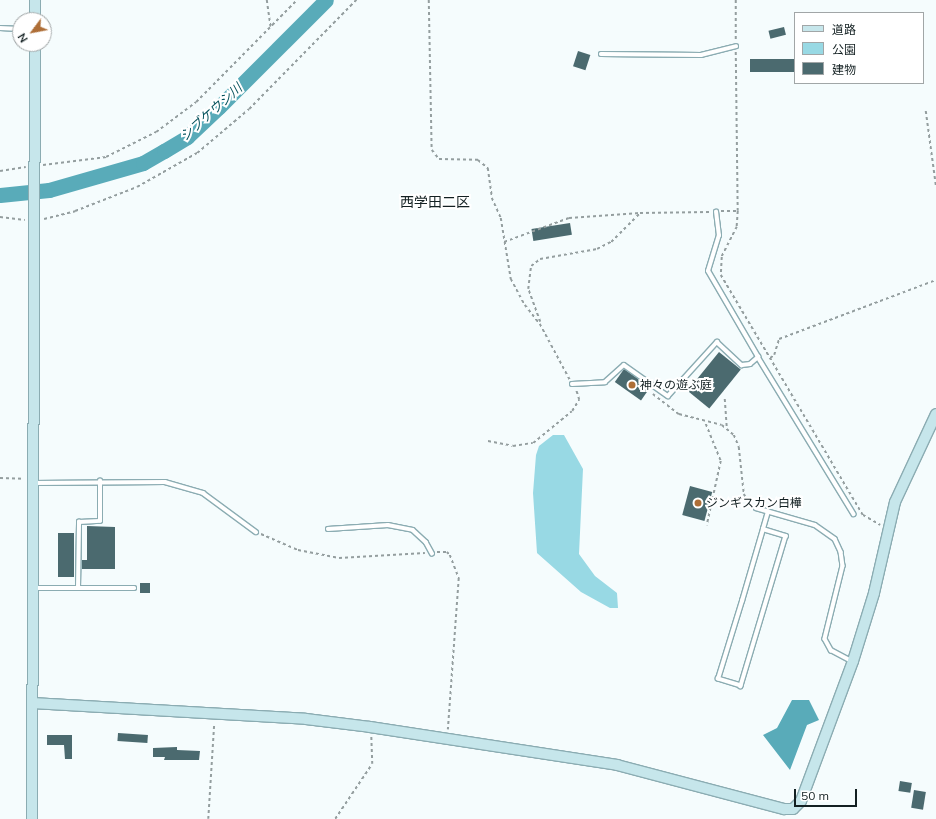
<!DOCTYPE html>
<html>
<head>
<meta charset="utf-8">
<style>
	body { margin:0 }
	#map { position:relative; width:936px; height:819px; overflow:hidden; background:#f5fcfd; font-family:Mulish,"Noto Sans JP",sans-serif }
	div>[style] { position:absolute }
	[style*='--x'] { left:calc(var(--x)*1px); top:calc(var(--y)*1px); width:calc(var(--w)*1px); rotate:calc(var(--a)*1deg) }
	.green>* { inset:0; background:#98d9e4 }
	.water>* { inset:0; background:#59abb9 }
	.river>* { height:15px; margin:-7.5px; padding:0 7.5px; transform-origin:7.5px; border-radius:7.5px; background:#59abb9 }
	.building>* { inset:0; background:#4b6a6f; transform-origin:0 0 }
	.path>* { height:1.5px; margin-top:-0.75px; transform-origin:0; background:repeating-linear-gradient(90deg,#949e9f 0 3px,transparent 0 6px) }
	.roads { filter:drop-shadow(1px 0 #8bacb2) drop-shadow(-1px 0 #8bacb2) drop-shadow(0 1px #8bacb2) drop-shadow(0 -1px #8bacb2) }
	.lane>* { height:3.5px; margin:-1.75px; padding:0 1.75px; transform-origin:1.75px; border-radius:1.75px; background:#fff }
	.secondary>* { height:10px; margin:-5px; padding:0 5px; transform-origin:5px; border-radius:5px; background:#c6e6eb }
	.dots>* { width:11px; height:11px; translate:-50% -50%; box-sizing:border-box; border:2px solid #fff; border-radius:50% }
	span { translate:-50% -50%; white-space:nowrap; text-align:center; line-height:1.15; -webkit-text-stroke:4px #fff; paint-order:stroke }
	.poi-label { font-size:12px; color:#132022 }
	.left { translate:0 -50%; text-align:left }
	.water-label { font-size:13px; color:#04515b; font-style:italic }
	.quarter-label { font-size:14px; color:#132022 }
	.legend { position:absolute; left:794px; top:12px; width:130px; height:72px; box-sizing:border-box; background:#fff; border:1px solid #a1a6a7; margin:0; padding:5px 7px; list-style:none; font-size:12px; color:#132022 }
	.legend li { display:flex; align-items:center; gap:8px; height:20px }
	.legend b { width:20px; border:1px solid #a1a6a7 }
	.north { position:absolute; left:12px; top:12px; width:40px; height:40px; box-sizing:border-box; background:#fff; border:1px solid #a1a6a7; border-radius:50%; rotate:238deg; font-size:11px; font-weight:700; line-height:16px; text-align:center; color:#132022 }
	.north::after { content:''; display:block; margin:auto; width:14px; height:18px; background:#ae6e37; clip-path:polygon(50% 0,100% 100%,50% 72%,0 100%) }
	.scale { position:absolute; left:794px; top:789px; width:63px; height:18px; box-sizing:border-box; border:2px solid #132022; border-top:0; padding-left:5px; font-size:12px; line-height:14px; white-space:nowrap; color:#132022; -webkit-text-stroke:3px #fff; paint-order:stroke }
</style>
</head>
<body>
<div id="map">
	<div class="green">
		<i style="clip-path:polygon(553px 435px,564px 435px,583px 469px,579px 554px,595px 576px,617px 593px,618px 608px,610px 608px,581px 592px,537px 553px,533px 493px,536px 455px,539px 446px)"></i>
	</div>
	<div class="water">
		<i style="clip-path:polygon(792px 700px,809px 700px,819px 720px,807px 725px,790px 770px,763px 735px,777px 728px)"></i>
	</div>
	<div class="river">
		<i style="--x:0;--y:195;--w:49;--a:-5.8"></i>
		<i style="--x:49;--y:190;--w:98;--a:-16"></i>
		<i style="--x:143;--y:163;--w:24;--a:-30"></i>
		<i style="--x:164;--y:151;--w:27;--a:-31"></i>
		<i style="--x:187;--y:137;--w:44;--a:-43.2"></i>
		<i style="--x:219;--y:107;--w:151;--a:-45"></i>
	</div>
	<div class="building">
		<i style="left:784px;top:27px;width:8px;height:16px;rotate:76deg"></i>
		<i style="left:578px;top:51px;width:13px;height:16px;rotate:18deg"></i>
		<i style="left:795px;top:59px;width:13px;height:45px;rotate:90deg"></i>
		<i style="left:570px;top:223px;width:12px;height:39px;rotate:81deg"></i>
		<i style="left:719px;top:352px;width:28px;height:50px;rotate:39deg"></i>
		<i style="left:624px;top:369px;width:32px;height:16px;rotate:35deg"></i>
		<i style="left:690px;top:486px;width:23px;height:30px;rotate:15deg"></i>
		<i style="clip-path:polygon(87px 526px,115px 527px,115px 569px,82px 569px,82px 560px,87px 560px)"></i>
		<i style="left:58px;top:533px;width:16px;height:44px"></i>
		<i style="left:140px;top:583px;width:10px;height:10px"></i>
		<i style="left:118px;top:733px;width:30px;height:8px;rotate:4deg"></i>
		<i style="clip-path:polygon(47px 735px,72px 735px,72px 759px,65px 759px,64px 745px,47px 745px)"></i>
		<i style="clip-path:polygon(177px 747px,177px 750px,200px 751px,199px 760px,164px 760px,165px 757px,153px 757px,153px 748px)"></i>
		<i style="left:900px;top:781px;width:12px;height:10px;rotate:9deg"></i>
		<i style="left:914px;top:790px;width:12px;height:18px;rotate:9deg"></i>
	</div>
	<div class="path">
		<i style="--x:267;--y:0;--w:27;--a:82"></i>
		<i style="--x:429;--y:0;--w:150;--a:88.9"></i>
		<i style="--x:432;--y:150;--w:11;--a:52"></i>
		<i style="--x:439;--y:159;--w:39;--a:1"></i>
		<i style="--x:478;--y:160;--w:13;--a:39"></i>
		<i style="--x:488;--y:168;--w:30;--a:82"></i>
		<i style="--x:492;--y:198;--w:22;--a:66"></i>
		<i style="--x:501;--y:218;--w:62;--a:80.7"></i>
		<i style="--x:511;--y:279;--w:30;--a:62"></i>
		<i style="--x:525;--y:305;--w:24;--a:52"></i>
		<i style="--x:540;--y:324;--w:64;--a:61.8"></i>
		<i style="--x:736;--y:0;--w:40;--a:90"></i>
		<i style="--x:736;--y:52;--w:159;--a:89.3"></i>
		<i style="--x:738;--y:211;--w:16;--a:94"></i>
		<i style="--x:737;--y:227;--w:34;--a:117"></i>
		<i style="--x:722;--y:257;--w:18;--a:93"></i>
		<i style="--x:721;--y:275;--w:279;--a:59.4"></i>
		<i style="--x:863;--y:515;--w:20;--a:30"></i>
		<i style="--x:926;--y:111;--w:75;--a:82.3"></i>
		<i style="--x:43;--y:165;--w:64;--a:-7.2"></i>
		<i style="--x:106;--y:157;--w:56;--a:-26.6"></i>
		<i style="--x:156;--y:132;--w:50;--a:-36.9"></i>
		<i style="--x:196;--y:102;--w:144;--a:-45.3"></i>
		<i style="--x:0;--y:171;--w:26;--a:-9"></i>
		<i style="--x:721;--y:211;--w:16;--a:0"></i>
		<i style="--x:0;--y:217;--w:25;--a:7"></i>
		<i style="--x:44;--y:219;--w:32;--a:-14"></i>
		<i style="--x:75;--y:211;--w:66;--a:-21.2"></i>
		<i style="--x:137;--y:187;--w:69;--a:-29.5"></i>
		<i style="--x:197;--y:153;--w:68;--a:-40.2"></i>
		<i style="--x:249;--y:109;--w:153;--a:-45.5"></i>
		<i style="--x:504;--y:242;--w:69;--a:-20.3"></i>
		<i style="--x:569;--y:218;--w:71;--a:-4"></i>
		<i style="--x:540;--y:322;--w:35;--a:-110"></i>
		<i style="--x:528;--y:289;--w:23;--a:-83"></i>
		<i style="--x:531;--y:266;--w:11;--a:-38"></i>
		<i style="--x:540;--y:259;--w:58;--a:-10"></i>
		<i style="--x:597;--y:249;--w:16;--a:-27"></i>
		<i style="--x:611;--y:242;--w:41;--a:-45"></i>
		<i style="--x:640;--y:213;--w:69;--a:-0.8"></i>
		<i style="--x:770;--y:358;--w:5;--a:-37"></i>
		<i style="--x:774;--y:355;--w:17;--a:-73"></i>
		<i style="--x:779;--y:339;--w:168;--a:-20.6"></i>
		<i style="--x:653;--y:394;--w:33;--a:38"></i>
		<i style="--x:679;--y:414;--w:44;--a:14.3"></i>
		<i style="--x:722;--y:425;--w:16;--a:40"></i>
		<i style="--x:734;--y:435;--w:13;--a:67"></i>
		<i style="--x:739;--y:447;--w:47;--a:83.9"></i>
		<i style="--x:744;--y:494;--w:14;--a:60"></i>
		<i style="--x:725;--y:399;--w:29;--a:86"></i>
		<i style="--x:706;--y:424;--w:40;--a:68"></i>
		<i style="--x:721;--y:461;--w:66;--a:102.3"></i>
		<i style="--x:488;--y:441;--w:25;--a:11"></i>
		<i style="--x:513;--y:446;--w:20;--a:-9"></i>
		<i style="--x:533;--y:443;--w:50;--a:-39.4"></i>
		<i style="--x:572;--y:411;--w:13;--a:-58"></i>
		<i style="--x:579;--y:400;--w:10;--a:-107"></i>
		<i style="--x:0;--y:478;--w:24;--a:2"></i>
		<i style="--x:261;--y:534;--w:40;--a:23.4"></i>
		<i style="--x:298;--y:550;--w:42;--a:11"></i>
		<i style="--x:339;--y:558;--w:86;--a:-3.3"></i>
		<i style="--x:437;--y:552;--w:10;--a:0"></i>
		<i style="--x:447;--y:552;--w:4;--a:45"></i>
		<i style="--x:450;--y:555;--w:25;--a:69"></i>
		<i style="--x:459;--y:578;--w:152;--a:94.1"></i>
		<i style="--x:208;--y:819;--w:96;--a:-86.4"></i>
		<i style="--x:335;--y:819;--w:66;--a:-56.1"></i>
		<i style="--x:372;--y:764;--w:28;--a:-92"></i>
	</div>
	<div class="roads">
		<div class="lane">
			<i style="--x:0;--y:28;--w:20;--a:3"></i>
			<i style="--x:601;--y:54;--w:100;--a:0.6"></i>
			<i style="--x:701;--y:55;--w:36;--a:-14"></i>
			<i style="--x:758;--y:357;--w:184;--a:58.6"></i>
			<i style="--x:572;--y:384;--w:33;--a:-3"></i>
			<i style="--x:605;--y:382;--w:25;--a:-42"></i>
			<i style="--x:624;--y:365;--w:54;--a:35.2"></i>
			<i style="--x:668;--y:396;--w:73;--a:-47.8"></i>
			<i style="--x:717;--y:342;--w:34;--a:43"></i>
			<i style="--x:742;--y:365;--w:8;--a:-7"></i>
			<i style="--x:750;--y:364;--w:11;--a:-41"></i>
			<i style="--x:758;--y:357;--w:99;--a:-120.2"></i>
			<i style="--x:708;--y:271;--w:37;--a:-73"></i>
			<i style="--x:719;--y:236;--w:24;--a:-97"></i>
			<i style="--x:34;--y:483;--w:131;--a:-0.4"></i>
			<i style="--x:165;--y:482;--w:40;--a:16"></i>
			<i style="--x:203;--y:493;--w:66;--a:36.3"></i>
			<i style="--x:756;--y:508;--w:61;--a:16.1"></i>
			<i style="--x:815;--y:525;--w:24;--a:35"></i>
			<i style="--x:835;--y:539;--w:14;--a:65"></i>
			<i style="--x:841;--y:552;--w:14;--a:82"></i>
			<i style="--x:843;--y:566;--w:75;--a:103.9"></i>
			<i style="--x:825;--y:639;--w:13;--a:61"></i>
			<i style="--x:831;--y:650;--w:24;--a:28"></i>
			<i style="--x:328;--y:529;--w:60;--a:-3.8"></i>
			<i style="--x:388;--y:525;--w:25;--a:11"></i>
			<i style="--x:413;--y:530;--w:18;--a:43"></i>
			<i style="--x:426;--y:542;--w:13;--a:61"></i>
			<i style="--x:763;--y:529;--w:24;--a:17"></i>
			<i style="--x:786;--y:536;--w:157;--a:106.7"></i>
			<i style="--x:741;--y:686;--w:24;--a:-163"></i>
			<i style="--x:718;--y:679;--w:82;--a:-72.9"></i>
			<i style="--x:742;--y:601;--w:75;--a:-73.7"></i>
			<i style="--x:763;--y:529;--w:18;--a:-74"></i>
			<i style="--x:34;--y:588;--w:100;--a:0"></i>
			<i style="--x:78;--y:588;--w:66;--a:-89.1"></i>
			<i style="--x:79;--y:522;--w:21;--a:-3"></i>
			<i style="--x:100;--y:521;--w:40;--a:-90"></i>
		</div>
		<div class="secondary">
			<i style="--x:35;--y:0;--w:20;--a:90"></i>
			<i style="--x:32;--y:703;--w:274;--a:3.3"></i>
			<i style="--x:306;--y:719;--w:64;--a:7.1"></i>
			<i style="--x:370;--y:727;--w:250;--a:8.7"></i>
			<i style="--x:617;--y:765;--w:173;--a:14.8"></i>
			<i style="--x:784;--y:809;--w:9;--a:0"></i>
			<i style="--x:793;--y:809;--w:11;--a:-45"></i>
			<i style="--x:801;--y:801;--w:149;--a:-69.6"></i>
			<i style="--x:853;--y:661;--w:71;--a:-72.8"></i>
			<i style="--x:874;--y:593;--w:93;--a:-77"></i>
			<i style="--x:895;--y:502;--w:97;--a:-65"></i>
			<i style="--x:32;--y:819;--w:775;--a:-89.78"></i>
		</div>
	</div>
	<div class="dots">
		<i style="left:632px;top:385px;background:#ae6e37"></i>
		<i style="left:698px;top:503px;background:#ae6e37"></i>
	</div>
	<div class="poi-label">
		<span class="left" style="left:640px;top:385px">神々の遊ぶ庭</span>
		<span class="left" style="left:706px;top:503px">ジンギスカン白樺</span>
	</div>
	<div class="water-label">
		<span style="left:211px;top:112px;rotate:-42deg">シブケウシ川</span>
	</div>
	<div class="quarter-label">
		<span style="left:435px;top:202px">西学田二区</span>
	</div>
	<ul class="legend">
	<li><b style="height:5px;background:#c6e6eb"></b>道路</li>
	<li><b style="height:11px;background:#98d9e4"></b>公園</li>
	<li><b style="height:11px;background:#4b6a6f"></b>建物</li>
	</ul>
	<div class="north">N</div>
	<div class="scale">50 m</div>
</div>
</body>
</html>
